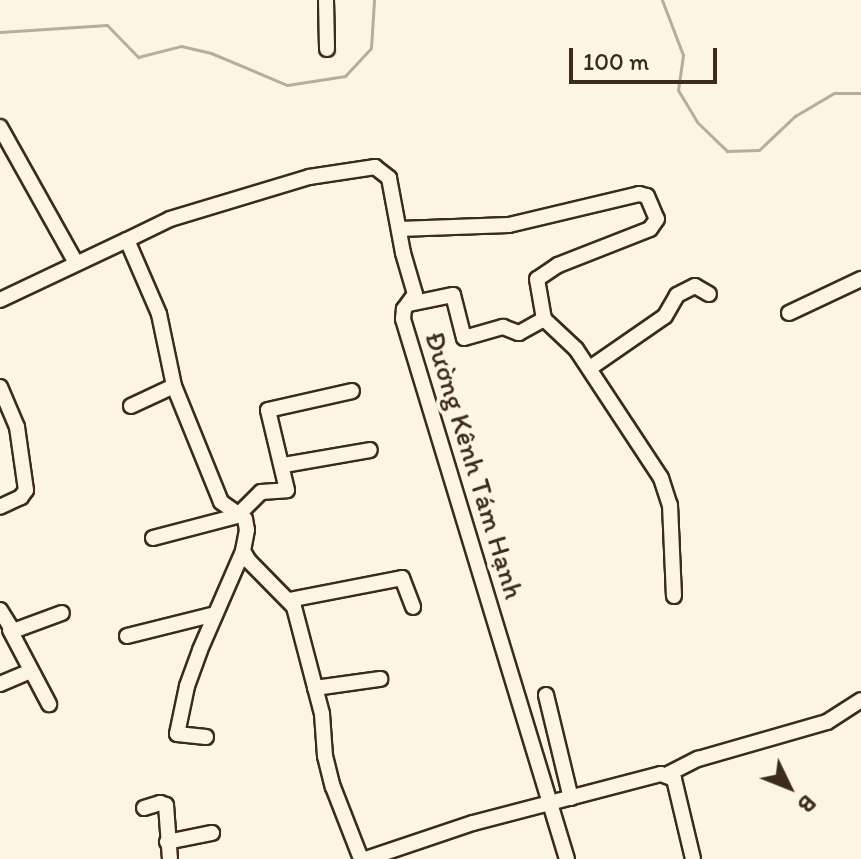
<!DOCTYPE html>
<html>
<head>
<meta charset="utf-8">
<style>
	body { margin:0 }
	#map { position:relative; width:861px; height:859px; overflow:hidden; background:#fcf5e5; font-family:Itim,sans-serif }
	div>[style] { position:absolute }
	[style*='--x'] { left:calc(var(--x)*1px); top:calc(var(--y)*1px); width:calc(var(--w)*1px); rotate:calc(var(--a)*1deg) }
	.stream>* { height:3px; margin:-1.5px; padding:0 1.5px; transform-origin:1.5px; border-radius:1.5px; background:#b7ad9e }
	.roads { filter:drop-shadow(2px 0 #3b2a1e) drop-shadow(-2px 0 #3b2a1e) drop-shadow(0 2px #3b2a1e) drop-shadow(0 -2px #3b2a1e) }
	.minor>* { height:14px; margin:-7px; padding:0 7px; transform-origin:7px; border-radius:7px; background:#fcf5e5 }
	span { translate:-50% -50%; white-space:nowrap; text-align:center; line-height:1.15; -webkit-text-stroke:8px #fcf5e5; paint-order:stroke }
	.street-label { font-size:28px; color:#3b2a1e }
	.north { position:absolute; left:749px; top:747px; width:80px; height:80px; -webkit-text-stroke:6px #fcf5e5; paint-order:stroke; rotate:133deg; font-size:22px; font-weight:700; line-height:32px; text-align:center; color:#3b2a1e }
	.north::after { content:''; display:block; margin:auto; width:28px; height:36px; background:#3b2a1e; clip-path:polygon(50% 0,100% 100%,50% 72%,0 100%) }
	.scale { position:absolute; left:569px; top:48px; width:148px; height:36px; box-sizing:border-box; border:4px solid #3b2a1e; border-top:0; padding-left:10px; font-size:24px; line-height:28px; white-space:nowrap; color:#3b2a1e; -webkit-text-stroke:6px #fcf5e5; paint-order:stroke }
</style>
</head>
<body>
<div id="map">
	<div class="stream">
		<i style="--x:662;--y:0;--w:59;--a:69.1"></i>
		<i style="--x:683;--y:55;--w:35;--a:98"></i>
		<i style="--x:678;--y:90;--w:37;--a:59"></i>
		<i style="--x:697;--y:122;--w:42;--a:44"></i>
		<i style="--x:727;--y:151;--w:32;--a:-2"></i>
		<i style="--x:759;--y:150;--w:50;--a:-43.4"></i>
		<i style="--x:795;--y:116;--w:45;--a:-30.5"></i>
		<i style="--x:834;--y:93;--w:27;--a:0"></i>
		<i style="--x:0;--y:32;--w:107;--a:-3.7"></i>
		<i style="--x:107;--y:25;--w:45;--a:45.9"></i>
		<i style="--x:138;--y:57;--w:44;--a:-14.3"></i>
		<i style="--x:181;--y:46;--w:31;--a:13"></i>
		<i style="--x:211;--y:53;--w:82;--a:22.8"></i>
		<i style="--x:287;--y:85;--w:59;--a:-8.8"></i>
		<i style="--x:345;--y:76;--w:38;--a:-47"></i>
		<i style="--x:371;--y:48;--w:48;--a:-86.4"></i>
	</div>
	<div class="roads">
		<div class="minor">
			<i style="--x:326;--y:0;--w:49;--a:88.8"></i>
			<i style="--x:0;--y:127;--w:156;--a:60.8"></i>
			<i style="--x:399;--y:229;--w:110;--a:-2.1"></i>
			<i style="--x:509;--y:225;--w:134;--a:-13.4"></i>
			<i style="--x:639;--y:194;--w:8;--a:14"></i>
			<i style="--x:647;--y:196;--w:25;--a:67"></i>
			<i style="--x:657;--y:219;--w:12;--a:125"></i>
			<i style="--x:650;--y:229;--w:99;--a:158.6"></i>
			<i style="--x:558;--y:265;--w:25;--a:146"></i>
			<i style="--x:537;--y:279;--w:41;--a:80.1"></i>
			<i style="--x:127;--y:240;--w:48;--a:-26"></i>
			<i style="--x:170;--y:219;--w:145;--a:-16.8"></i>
			<i style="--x:309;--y:177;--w:67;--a:-8.6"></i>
			<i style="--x:375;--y:167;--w:18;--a:38"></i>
			<i style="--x:389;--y:178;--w:76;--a:79.4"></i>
			<i style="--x:403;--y:253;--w:43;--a:73.7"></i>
			<i style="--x:415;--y:294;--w:19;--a:126"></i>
			<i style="--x:404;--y:309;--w:10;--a:96"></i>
			<i style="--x:403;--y:319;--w:564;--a:73.11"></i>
			<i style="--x:0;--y:300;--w:140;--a:-25.3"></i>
			<i style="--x:127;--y:240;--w:81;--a:66.6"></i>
			<i style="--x:159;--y:314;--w:74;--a:78.2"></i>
			<i style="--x:174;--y:386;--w:125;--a:67.9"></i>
			<i style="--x:221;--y:502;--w:29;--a:35"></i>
			<i style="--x:245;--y:519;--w:11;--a:80"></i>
			<i style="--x:247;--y:530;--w:21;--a:101"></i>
			<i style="--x:243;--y:551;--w:12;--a:59"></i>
			<i style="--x:249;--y:561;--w:64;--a:45.6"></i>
			<i style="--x:294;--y:607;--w:111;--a:75.3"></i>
			<i style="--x:322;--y:714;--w:42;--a:85.9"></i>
			<i style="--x:325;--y:756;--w:32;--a:76"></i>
			<i style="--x:333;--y:787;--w:77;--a:68.7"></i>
			<i style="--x:409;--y:304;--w:45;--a:-11.6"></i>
			<i style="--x:453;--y:295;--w:44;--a:75.7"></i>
			<i style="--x:464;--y:338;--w:41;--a:-15.8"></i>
			<i style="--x:503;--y:327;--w:17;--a:21"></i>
			<i style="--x:519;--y:333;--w:29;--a:-29"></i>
			<i style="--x:544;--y:319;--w:44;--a:43.2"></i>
			<i style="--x:576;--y:349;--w:154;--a:56.6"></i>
			<i style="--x:661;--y:478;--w:28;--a:72"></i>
			<i style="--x:670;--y:505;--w:91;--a:87.5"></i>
			<i style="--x:789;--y:313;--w:80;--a:-25.3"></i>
			<i style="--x:590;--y:368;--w:91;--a:-34.7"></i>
			<i style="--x:665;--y:316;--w:24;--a:-60"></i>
			<i style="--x:677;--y:295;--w:20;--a:-27"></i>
			<i style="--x:695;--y:286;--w:16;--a:30"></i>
			<i style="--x:0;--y:387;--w:43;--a:67"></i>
			<i style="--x:17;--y:427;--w:64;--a:81.9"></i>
			<i style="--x:26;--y:490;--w:9;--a:126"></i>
			<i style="--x:21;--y:497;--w:23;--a:155"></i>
			<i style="--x:131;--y:406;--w:47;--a:-24.9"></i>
			<i style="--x:284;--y:465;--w:87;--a:-9.9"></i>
			<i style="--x:153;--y:538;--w:87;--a:-14.7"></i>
			<i style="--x:237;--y:516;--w:34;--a:-45"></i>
			<i style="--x:261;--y:492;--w:26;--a:-4"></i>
			<i style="--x:287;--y:490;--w:82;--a:-103.4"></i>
			<i style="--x:268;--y:410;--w:86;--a:-12.7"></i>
			<i style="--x:289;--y:600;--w:115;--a:-11"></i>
			<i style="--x:402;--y:578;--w:31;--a:69"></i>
			<i style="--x:0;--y:610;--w:25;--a:58"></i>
			<i style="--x:13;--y:631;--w:52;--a:-20.2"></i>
			<i style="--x:10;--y:630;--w:84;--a:62.2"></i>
			<i style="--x:127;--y:636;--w:91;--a:-14"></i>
			<i style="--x:0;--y:684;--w:33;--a:-23"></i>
			<i style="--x:315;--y:688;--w:66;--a:-7.9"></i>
			<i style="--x:546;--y:695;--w:106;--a:76.4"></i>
			<i style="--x:206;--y:737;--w:29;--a:-174"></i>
			<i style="--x:177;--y:734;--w:49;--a:-78.2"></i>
			<i style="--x:187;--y:686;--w:38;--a:-70"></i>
			<i style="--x:200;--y:650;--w:108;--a:-66.5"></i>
			<i style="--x:668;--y:774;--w:34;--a:-27"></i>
			<i style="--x:698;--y:759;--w:134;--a:-16"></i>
			<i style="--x:827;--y:722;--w:40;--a:-32.9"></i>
			<i style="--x:144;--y:808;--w:17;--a:-17"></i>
			<i style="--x:160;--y:803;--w:6;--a:18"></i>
			<i style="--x:166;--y:805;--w:54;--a:85.8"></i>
			<i style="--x:167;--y:842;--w:46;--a:-11.3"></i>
			<i style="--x:366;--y:859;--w:113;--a:-18.6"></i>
			<i style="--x:473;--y:823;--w:194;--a:-14.6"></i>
			<i style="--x:661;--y:774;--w:14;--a:21"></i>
			<i style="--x:674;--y:779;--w:82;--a:76.6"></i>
		</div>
	</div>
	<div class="street-label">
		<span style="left:475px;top:465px;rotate:73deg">Đường Kênh Tám Hạnh</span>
	</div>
	<div class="north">B</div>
	<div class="scale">100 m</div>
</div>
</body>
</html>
